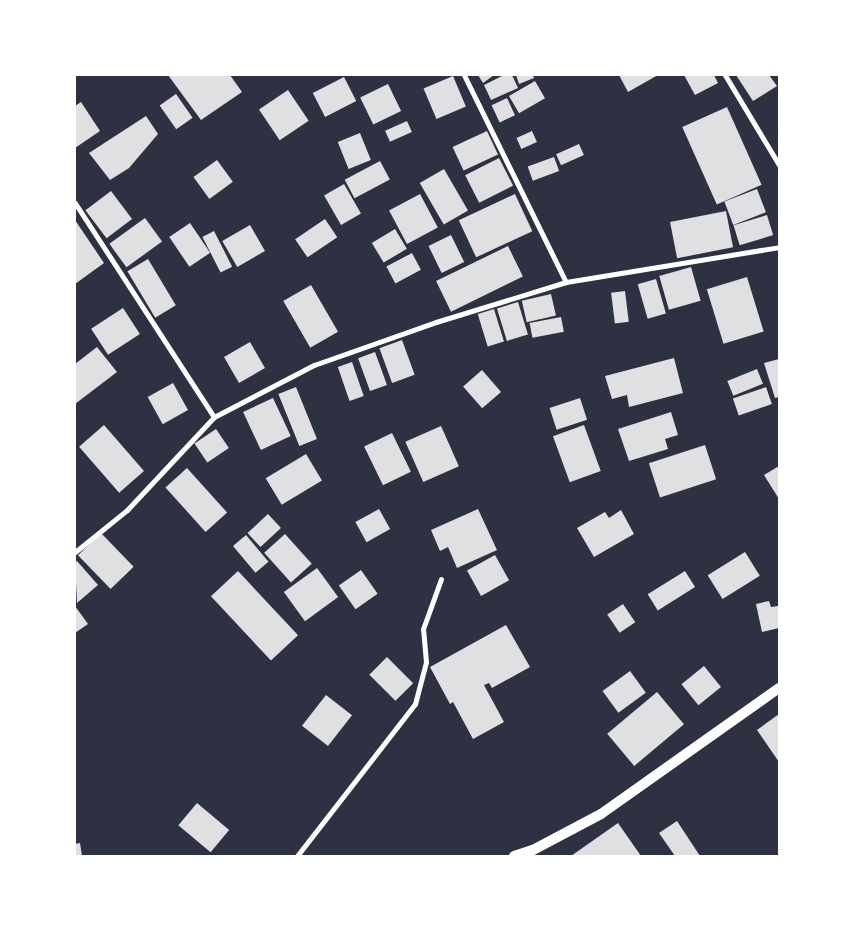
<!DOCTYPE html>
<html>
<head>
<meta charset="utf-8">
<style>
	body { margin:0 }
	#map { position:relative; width:854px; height:931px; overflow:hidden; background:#2d3142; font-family:"Roboto Condensed",sans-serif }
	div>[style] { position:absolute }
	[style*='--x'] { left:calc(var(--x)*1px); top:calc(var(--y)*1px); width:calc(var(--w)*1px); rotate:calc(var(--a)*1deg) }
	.building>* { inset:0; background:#e0e0e3; transform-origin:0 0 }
	.minor>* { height:5px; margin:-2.5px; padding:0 2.5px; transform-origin:2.5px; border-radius:2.5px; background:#fff }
	.secondary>* { height:10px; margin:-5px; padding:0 5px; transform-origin:5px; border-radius:5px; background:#fff }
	span { translate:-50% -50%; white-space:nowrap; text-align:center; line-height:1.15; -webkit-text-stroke:4.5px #fff; paint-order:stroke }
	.frame { position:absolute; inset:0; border:76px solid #fff; pointer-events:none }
</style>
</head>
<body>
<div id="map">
	<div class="building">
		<i style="clip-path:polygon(168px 75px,230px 75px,242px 92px,201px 120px)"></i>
		<i style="clip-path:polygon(478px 75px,494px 75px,483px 83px)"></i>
		<i style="clip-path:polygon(504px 75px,512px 75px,518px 88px,491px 100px,484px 85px)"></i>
		<i style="clip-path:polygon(516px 75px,533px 75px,534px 78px,519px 84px)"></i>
		<i style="clip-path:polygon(619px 75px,658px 75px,628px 92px)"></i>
		<i style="clip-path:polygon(684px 75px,714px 75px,718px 83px,695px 95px)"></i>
		<i style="clip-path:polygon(736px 75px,769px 75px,777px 86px,753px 101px)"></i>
		<i style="left:453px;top:76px;width:33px;height:32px;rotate:67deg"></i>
		<i style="left:344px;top:77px;width:27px;height:35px;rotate:63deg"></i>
		<i style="left:535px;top:81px;width:20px;height:30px;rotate:60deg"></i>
		<i style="left:388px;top:84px;width:30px;height:31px;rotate:64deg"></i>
		<i style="left:288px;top:90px;width:37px;height:35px;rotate:56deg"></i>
		<i style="left:176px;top:94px;width:29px;height:20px;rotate:55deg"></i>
		<i style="left:507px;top:98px;width:19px;height:17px;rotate:65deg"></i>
		<i style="clip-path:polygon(81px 102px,100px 131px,75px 148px,75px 106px)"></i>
		<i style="left:727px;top:107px;width:85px;height:49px;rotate:66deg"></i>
		<i style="clip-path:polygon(146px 116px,158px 134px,129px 168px,110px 180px,89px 153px)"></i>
		<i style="left:407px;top:121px;width:12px;height:24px;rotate:66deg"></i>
		<i style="left:487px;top:131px;width:26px;height:38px;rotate:65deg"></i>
		<i style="left:532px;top:131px;width:12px;height:17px;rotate:66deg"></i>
		<i style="left:360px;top:133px;width:29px;height:24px;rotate:68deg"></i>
		<i style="left:579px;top:144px;width:12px;height:25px;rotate:66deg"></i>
		<i style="left:554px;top:157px;width:15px;height:28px;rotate:70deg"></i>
		<i style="left:499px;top:158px;width:31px;height:38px;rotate:63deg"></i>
		<i style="left:217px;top:160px;width:27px;height:29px;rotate:54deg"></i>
		<i style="left:380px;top:161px;width:21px;height:40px;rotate:62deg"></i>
		<i style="left:444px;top:169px;width:48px;height:28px;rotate:60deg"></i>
		<i style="left:344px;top:184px;width:34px;height:23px;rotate:60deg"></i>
		<i style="left:757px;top:189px;width:25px;height:35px;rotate:69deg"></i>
		<i style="left:111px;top:191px;width:35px;height:32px;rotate:53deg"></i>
		<i style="left:420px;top:194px;width:38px;height:35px;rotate:62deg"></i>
		<i style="left:515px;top:194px;width:41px;height:62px;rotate:65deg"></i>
		<i style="left:726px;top:211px;width:37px;height:57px;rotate:79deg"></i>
		<i style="left:767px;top:215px;width:21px;height:35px;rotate:73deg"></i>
		<i style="left:145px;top:218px;width:29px;height:44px;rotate:54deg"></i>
		<i style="left:325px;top:219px;width:22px;height:36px;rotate:56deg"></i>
		<i style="clip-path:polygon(75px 220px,104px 263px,75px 284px)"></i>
		<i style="left:190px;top:223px;width:36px;height:25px;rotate:56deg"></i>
		<i style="left:250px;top:225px;width:30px;height:32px;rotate:60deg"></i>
		<i style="left:395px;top:229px;width:23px;height:27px;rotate:59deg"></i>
		<i style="left:214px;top:231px;width:40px;height:13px;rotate:63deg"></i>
		<i style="left:451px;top:235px;width:30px;height:25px;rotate:64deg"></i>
		<i style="left:508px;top:246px;width:34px;height:80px;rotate:64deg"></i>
		<i style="left:412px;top:253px;width:19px;height:29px;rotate:62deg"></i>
		<i style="left:148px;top:259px;width:54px;height:24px;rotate:59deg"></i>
		<i style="left:691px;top:267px;width:35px;height:33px;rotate:74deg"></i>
		<i style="left:747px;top:277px;width:57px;height:42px;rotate:73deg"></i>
		<i style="left:656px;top:279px;width:36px;height:19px;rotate:74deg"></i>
		<i style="left:311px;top:285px;width:54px;height:32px;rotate:60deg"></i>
		<i style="left:625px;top:291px;width:31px;height:14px;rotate:83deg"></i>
		<i style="left:551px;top:294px;width:22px;height:30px;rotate:77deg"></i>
		<i style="left:518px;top:302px;width:34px;height:22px;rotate:73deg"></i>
		<i style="left:123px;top:308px;width:31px;height:38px;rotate:57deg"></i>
		<i style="left:494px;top:309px;width:34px;height:17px;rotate:73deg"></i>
		<i style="left:561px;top:317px;width:15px;height:32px;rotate:79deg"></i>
		<i style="left:402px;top:340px;width:37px;height:24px;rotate:70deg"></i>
		<i style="left:250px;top:342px;width:30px;height:30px;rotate:60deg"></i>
		<i style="clip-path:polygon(97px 347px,117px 372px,75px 404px,75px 364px)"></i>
		<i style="left:375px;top:352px;width:35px;height:18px;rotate:70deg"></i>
		<i style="clip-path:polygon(674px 358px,683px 393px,629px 407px,627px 395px,612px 399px,605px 376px)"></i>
		<i style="clip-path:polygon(779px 359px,779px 397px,775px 398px,764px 363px)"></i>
		<i style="left:352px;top:362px;width:36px;height:15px;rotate:71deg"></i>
		<i style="left:757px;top:369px;width:16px;height:32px;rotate:68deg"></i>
		<i style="left:482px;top:370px;width:29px;height:25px;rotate:49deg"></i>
		<i style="left:173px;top:383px;width:31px;height:29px;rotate:61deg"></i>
		<i style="left:296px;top:387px;width:56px;height:19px;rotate:68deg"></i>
		<i style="left:766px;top:387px;width:18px;height:35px;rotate:71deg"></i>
		<i style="left:273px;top:398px;width:42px;height:33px;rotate:65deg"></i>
		<i style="left:580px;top:398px;width:23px;height:32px;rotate:72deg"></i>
		<i style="clip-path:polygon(671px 412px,678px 435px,665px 439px,668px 449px,629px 461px,618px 429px)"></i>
		<i style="left:104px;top:425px;width:61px;height:33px;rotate:49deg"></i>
		<i style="left:584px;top:425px;width:49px;height:33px;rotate:70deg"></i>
		<i style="left:441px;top:426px;width:44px;height:39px;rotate:66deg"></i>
		<i style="left:216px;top:429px;width:23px;height:26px;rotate:56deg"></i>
		<i style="left:392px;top:433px;width:43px;height:31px;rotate:64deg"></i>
		<i style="left:705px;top:445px;width:36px;height:59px;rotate:72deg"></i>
		<i style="left:306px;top:454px;width:31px;height:47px;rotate:59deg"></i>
		<i style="clip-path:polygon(779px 466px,779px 499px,764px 475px)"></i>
		<i style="left:187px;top:468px;width:60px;height:29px;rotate:48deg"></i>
		<i style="left:379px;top:509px;width:23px;height:27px;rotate:61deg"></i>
		<i style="clip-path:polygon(478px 509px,497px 550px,457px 568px,448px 547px,440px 551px,431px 530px)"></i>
		<i style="clip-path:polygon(621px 510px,634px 534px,594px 557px,577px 528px,605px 512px,609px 518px)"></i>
		<i style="left:268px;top:514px;width:19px;height:28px;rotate:47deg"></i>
		<i style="left:101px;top:533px;width:47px;height:32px;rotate:46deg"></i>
		<i style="left:285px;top:534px;width:40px;height:28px;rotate:48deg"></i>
		<i style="left:246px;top:535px;width:35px;height:17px;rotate:50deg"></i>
		<i style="left:745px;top:552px;width:28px;height:44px;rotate:58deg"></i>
		<i style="left:495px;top:555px;width:29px;height:32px;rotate:61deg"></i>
		<i style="clip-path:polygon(77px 561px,98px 585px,77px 603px,75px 562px)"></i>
		<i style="left:317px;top:568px;width:36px;height:41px;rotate:54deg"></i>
		<i style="left:361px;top:570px;width:29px;height:27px;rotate:55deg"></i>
		<i style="left:238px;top:571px;width:88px;height:37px;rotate:47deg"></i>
		<i style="left:685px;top:571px;width:19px;height:44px;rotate:58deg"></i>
		<i style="clip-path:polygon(769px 601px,771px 607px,778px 606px,779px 628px,762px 632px,756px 604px)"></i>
		<i style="left:623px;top:604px;width:22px;height:19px;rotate:56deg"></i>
		<i style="clip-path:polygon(75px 606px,88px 624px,75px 633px)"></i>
		<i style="clip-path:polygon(506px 625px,530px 667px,492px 688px,489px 683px,484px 685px,504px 722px,473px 739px,453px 702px,450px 704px,430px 667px)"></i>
		<i style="left:387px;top:657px;width:37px;height:25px;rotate:45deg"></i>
		<i style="left:704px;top:666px;width:27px;height:29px;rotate:51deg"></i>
		<i style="left:630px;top:671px;width:27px;height:34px;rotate:54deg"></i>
		<i style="left:657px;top:692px;width:42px;height:65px;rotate:50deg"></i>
		<i style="left:326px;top:695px;width:33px;height:39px;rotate:38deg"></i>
		<i style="clip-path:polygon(779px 714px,779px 762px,757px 730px)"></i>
		<i style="left:197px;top:803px;width:42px;height:29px;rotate:40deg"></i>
		<i style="clip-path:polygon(677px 821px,700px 856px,675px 856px,659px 833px)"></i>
		<i style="clip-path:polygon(618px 823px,641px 856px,571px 856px)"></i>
		<i style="clip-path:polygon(80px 843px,82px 856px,75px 856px,75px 844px)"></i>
	</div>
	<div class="minor">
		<i style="--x:464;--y:75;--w:231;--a:63.8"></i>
		<i style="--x:725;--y:75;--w:105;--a:59"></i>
		<i style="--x:75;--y:203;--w:255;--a:57"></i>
		<i style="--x:75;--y:552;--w:67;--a:-38.9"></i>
		<i style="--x:127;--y:510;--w:127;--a:-46.9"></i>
		<i style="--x:214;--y:417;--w:113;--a:-27.5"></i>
		<i style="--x:314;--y:365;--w:129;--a:-19.4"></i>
		<i style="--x:436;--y:322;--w:136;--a:-17.1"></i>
		<i style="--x:566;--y:282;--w:216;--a:-9.3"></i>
		<i style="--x:297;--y:856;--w:192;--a:-52.2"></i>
		<i style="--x:415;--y:704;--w:43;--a:-75.3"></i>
		<i style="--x:426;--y:662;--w:33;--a:-95"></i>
		<i style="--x:423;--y:629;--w:53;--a:-70.2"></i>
	</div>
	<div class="secondary">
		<i style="--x:514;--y:856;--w:20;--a:-18"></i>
		<i style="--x:533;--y:850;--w:77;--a:-27.9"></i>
		<i style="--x:601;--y:814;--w:218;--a:-35.3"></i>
	</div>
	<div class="frame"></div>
</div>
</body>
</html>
